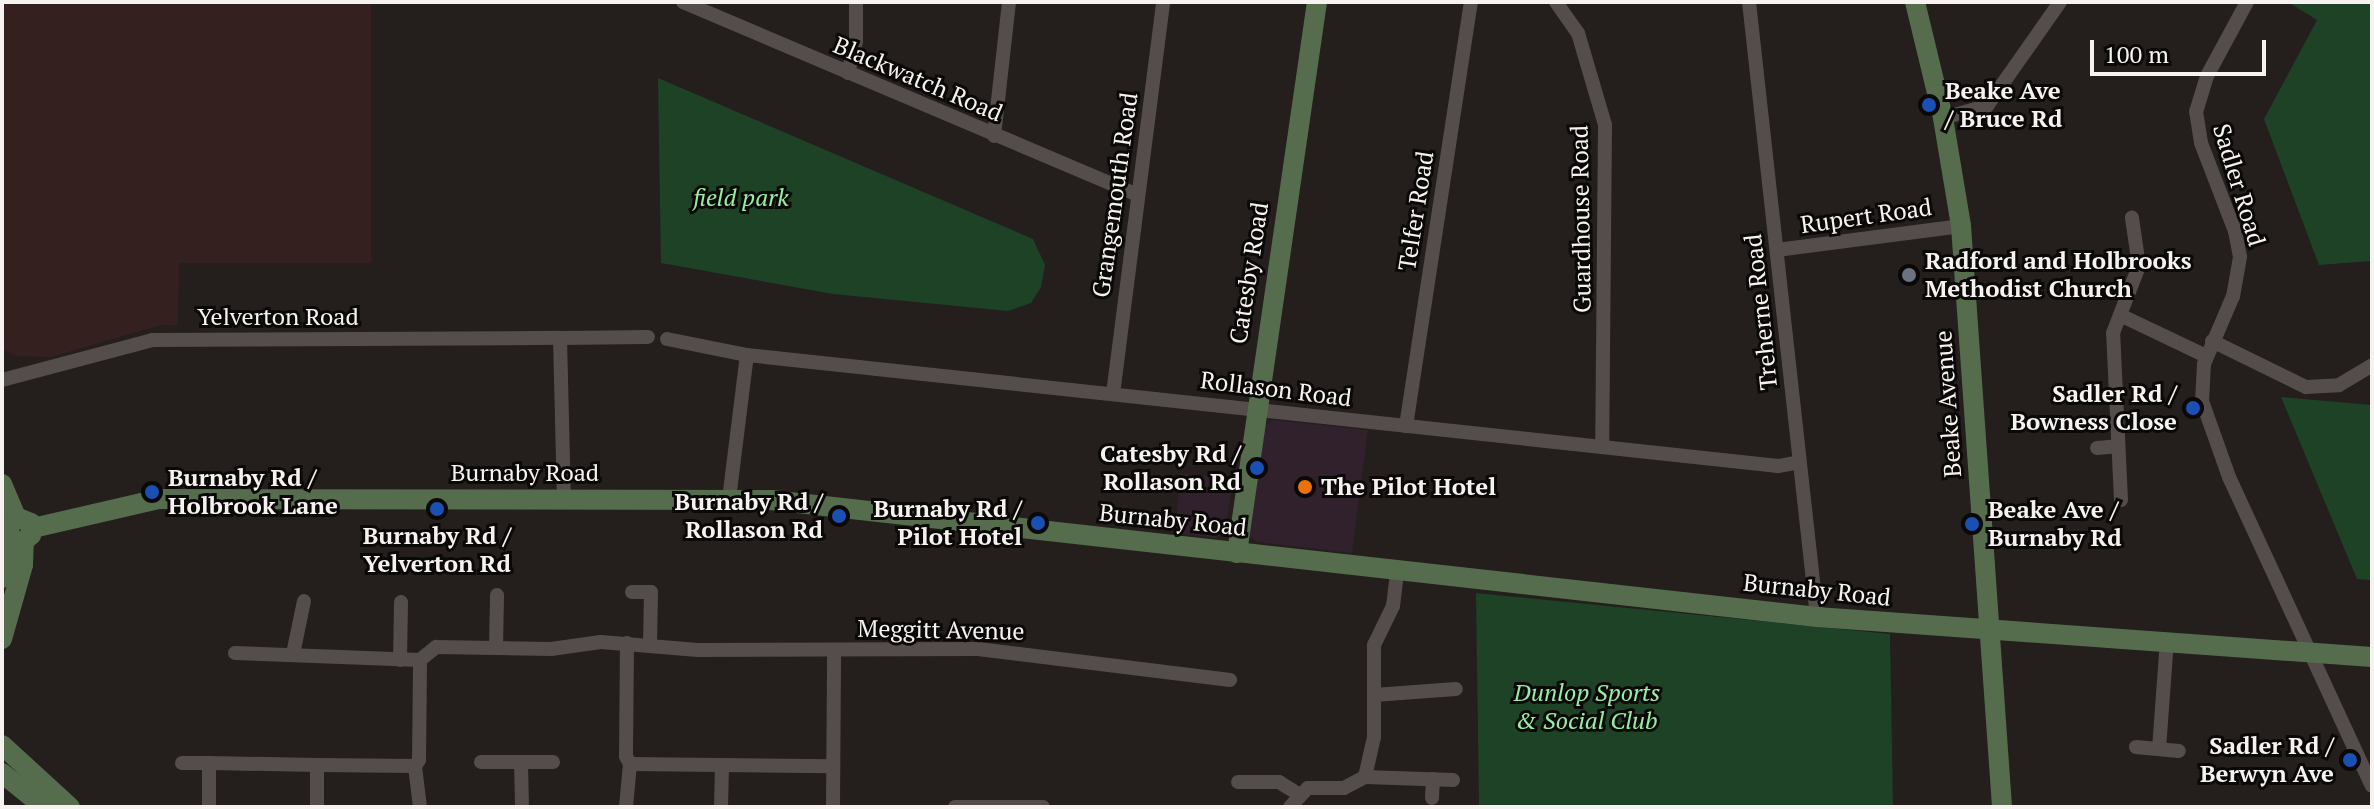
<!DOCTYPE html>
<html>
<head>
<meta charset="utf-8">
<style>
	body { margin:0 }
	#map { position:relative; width:2374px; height:809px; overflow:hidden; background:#241e1c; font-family:"PT Serif",serif }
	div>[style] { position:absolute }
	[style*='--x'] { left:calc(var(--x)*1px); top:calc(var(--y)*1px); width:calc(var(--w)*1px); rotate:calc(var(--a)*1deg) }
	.commercial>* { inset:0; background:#30212d }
	.industrial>* { inset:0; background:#34211f }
	.green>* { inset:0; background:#1e4225 }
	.street>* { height:14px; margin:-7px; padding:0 7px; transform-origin:7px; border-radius:7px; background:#544d4b }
	.secondary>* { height:20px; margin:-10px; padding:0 10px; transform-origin:10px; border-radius:10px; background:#556d4d }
	.dots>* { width:22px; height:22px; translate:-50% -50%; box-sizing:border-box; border:4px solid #0b0908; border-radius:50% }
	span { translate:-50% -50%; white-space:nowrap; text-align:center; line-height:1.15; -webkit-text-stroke:6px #0b0908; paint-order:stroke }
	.street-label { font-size:24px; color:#f6f2f0 }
	.poi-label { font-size:24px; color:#f6f2f0; font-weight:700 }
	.left { translate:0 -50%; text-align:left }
	.right { translate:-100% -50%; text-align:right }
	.park-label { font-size:24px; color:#97eda4; font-style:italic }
	.frame { position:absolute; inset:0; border:4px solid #f6f2f0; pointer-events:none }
	.scale { position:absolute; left:2090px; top:40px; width:176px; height:36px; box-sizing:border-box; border:4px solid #f6f2f0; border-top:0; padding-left:10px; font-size:24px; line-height:28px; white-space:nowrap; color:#f6f2f0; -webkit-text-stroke:6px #0b0908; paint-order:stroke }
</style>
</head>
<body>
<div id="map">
	<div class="commercial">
		<i style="clip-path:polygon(1272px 420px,1368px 430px,1352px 553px,1257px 542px,1249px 536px,1263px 428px)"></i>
		<i style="clip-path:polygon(1180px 473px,1233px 479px,1225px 534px,1215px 538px,1175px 533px)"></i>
	</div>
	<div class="industrial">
		<i style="clip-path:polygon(2px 2px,371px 2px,371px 263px,179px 263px,178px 325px,161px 325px,51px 357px,16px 356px,2px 349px)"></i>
	</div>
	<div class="green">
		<i style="clip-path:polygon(2288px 2px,2372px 2px,2372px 261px,2319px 265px,2264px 119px,2317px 20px)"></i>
		<i style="clip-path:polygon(658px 78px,1033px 239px,1045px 265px,1041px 287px,1031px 303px,1008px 311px,833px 294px,661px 263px)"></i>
		<i style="clip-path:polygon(2281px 397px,2372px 405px,2372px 580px,2357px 579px)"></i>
		<i style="clip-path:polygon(1476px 593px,1890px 634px,1893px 807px,1479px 807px)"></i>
	</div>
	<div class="street">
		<i style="--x:683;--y:2;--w:493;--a:23"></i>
		<i style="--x:1556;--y:2;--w:38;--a:55"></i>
		<i style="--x:1578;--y:33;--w:96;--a:73.6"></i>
		<i style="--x:1605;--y:125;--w:322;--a:90.5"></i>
		<i style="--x:1749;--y:2;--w:619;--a:83.69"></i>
		<i style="--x:2247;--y:2;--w:84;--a:118.4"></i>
		<i style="--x:2207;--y:76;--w:37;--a:107"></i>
		<i style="--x:2196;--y:111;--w:32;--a:81"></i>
		<i style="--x:2201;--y:143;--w:94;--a:68.9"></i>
		<i style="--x:2235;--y:231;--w:26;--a:79"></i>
		<i style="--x:2240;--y:257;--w:40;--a:100"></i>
		<i style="--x:2233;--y:296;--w:74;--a:113.1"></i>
		<i style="--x:2204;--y:364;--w:37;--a:93"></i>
		<i style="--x:2202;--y:401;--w:81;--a:70.4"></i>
		<i style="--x:2229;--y:477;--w:340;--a:65.2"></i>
		<i style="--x:848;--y:73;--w:33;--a:-76"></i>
		<i style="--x:856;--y:41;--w:39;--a:-90"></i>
		<i style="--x:1943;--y:118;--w:46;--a:-15.3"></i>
		<i style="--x:1987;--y:106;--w:127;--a:-54.9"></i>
		<i style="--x:994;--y:136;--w:135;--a:-83.6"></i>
		<i style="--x:1777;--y:250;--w:186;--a:-7.4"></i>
		<i style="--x:2120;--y:315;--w:95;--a:25.5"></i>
		<i style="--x:560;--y:338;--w:88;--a:-0.7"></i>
		<i style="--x:667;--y:339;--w:82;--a:11.3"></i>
		<i style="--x:747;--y:355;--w:1037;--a:6.14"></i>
		<i style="--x:1778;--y:466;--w:22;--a:-10"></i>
		<i style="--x:2212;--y:341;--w:105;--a:26.1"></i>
		<i style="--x:2306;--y:387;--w:33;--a:-3"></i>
		<i style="--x:2339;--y:385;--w:39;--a:-31"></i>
		<i style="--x:2;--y:380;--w:155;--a:-14.9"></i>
		<i style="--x:152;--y:340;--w:408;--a:-0.3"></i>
		<i style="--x:560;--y:338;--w:160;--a:88.6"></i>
		<i style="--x:1113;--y:394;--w:395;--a:-82.7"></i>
		<i style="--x:1406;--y:426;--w:429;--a:-81.3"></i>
		<i style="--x:2097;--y:448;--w:21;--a:-5"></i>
		<i style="--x:729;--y:499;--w:145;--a:-82.9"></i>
		<i style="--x:2121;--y:500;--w:167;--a:-92.7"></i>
		<i style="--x:2113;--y:333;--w:72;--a:-68.8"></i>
		<i style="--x:2139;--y:266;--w:49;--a:-98.3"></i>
		<i style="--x:632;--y:592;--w:19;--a:0"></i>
		<i style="--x:651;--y:592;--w:50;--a:91.1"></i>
		<i style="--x:496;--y:648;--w:53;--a:-88.9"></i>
		<i style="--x:235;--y:653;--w:185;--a:2.2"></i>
		<i style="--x:293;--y:654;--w:54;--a:-78.3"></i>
		<i style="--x:400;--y:660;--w:58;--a:-89"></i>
		<i style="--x:1374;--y:695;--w:82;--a:-4.2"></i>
		<i style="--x:2136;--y:747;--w:43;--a:5.3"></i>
		<i style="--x:2159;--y:749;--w:108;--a:-85.8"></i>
		<i style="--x:481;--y:762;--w:72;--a:0"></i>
		<i style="--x:521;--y:762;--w:45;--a:88.7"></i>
		<i style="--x:182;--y:763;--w:27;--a:0"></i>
		<i style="--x:630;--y:764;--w:203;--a:0.6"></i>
		<i style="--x:1365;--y:777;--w:88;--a:2"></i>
		<i style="--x:1238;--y:782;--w:41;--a:0"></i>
		<i style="--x:1279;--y:782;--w:22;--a:32"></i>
		<i style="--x:1432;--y:798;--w:19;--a:-87"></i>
		<i style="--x:209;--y:807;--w:44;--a:-90"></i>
		<i style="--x:209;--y:763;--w:108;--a:1.1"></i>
		<i style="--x:317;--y:807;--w:42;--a:-90"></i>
		<i style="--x:317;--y:765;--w:98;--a:0.6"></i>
		<i style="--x:420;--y:807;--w:41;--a:-97"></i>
		<i style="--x:415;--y:766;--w:7;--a:-56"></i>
		<i style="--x:419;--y:760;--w:100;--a:-89.4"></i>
		<i style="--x:420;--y:660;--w:21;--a:-39"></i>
		<i style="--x:436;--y:647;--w:115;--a:1"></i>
		<i style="--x:551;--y:649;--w:50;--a:-8"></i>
		<i style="--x:601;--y:642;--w:97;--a:4.7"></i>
		<i style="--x:698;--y:650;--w:280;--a:-0.2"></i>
		<i style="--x:978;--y:649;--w:254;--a:7"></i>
		<i style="--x:626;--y:807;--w:43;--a:-84.7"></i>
		<i style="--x:630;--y:764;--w:9;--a:-117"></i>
		<i style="--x:626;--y:756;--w:113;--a:-89.5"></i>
		<i style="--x:721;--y:807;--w:42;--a:-88.6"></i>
		<i style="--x:833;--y:807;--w:157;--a:-89.6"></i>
		<i style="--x:955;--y:807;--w:88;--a:0"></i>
		<i style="--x:1290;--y:807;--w:26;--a:-47"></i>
		<i style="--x:1308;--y:788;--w:36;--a:0"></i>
		<i style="--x:1344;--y:788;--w:24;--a:-28"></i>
		<i style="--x:1365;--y:777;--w:41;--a:-77.3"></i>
		<i style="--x:1374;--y:737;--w:92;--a:-90"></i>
		<i style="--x:1374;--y:645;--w:43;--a:-64"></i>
		<i style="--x:1393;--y:606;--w:35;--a:-83"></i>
	</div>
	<div class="secondary">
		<i style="--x:1915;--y:2;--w:119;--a:76.4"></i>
		<i style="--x:1943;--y:118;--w:109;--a:80.5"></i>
		<i style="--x:1961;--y:226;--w:582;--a:85.96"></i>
		<i style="--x:2;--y:484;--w:36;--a:67"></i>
		<i style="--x:33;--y:528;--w:129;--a:-13"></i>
		<i style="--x:159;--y:499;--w:612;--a:0.09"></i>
		<i style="--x:771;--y:500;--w:1053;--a:6.38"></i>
		<i style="--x:1817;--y:617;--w:556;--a:4.12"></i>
		<i style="--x:1237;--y:553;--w:557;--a:-81.74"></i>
		<i style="--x:2;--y:578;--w:41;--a:-77.3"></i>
		<i style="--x:11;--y:538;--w:13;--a:-103"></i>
		<i style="--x:8;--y:525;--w:11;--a:-45"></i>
		<i style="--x:16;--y:517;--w:16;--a:22"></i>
		<i style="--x:31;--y:523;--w:12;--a:90"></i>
		<i style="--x:31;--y:535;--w:9;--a:139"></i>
		<i style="--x:2;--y:639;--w:77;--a:-74.2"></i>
		<i style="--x:23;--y:565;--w:24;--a:-88"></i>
		<i style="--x:2;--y:745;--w:92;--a:42.4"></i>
		<i style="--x:2;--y:773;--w:54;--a:39"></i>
	</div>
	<div class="dots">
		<i style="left:1929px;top:105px;background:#1a4fb4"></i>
		<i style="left:1909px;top:275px;background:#6b7280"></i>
		<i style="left:2193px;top:408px;background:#1a4fb4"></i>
		<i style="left:1257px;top:468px;background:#1a4fb4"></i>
		<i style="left:1305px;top:487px;background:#e8710a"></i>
		<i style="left:152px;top:492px;background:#1a4fb4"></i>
		<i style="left:437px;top:509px;background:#1a4fb4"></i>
		<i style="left:839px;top:516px;background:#1a4fb4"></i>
		<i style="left:1038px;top:523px;background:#1a4fb4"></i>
		<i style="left:1972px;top:524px;background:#1a4fb4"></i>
		<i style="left:2350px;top:760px;background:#1a4fb4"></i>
	</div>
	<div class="street-label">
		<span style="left:918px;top:79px;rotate:23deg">Blackwatch Road</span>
		<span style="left:2239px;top:185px;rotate:73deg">Sadler Road</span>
		<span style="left:1115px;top:195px;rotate:-82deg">Grangemouth Road</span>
		<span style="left:1416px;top:211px;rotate:-81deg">Telfer Road</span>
		<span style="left:1866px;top:216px;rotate:-8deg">Rupert Road</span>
		<span style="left:1581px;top:219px;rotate:-91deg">Guardhouse Road</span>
		<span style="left:1249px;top:273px;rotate:-81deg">Catesby Road</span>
		<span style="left:1761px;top:312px;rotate:-96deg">Treherne Road</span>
		<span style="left:278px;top:317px">Yelverton Road</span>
		<span style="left:1276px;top:389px;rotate:7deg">Rollason Road</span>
		<span style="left:1948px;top:404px;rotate:-94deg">Beake Avenue</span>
		<span style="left:525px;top:473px">Burnaby Road</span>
		<span style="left:1173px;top:520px;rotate:6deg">Burnaby Road</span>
		<span style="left:1817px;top:590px;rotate:6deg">Burnaby Road</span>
		<span style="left:941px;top:630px;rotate:1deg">Meggitt Avenue</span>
	</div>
	<div class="poi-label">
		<span class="left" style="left:1945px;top:105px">Beake Ave<br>/ Bruce Rd</span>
		<span class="left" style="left:1925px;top:275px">Radford and Holbrooks<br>Methodist Church</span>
		<span class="right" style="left:2177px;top:408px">Sadler Rd /<br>Bowness Close</span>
		<span class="right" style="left:1241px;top:468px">Catesby Rd /<br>Rollason Rd</span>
		<span class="left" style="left:168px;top:492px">Burnaby Rd /<br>Holbrook Lane</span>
		<span class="left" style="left:1321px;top:487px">The Pilot Hotel</span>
		<span class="right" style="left:823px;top:516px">Burnaby Rd /<br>Rollason Rd</span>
		<span class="right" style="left:1022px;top:523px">Burnaby Rd /<br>Pilot Hotel</span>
		<span class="left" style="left:1988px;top:524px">Beake Ave /<br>Burnaby Rd</span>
		<span style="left:437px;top:550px">Burnaby Rd /<br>Yelverton Rd</span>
		<span class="right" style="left:2334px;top:760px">Sadler Rd /<br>Berwyn Ave</span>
	</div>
	<div class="park-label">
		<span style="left:741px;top:198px">field park</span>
		<span style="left:1587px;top:707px">Dunlop Sports<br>&amp; Social Club</span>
	</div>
	<div class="frame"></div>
	<div class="scale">100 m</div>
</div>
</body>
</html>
